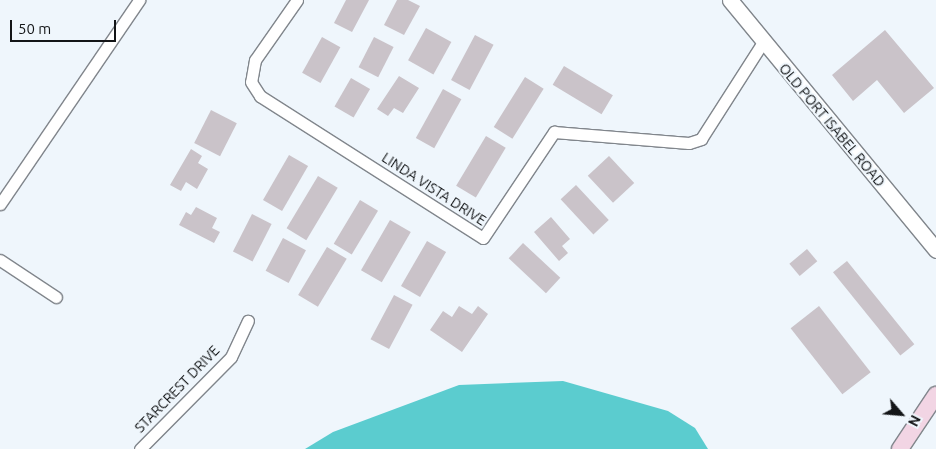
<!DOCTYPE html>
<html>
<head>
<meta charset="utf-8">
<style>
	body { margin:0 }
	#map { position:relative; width:936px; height:449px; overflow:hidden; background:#eff6fc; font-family:Ubuntu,sans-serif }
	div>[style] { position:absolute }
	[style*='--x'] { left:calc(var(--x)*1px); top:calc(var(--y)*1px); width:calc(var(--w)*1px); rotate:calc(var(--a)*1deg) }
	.water>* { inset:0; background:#5bcccf }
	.building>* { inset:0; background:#cac3c9; transform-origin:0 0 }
	.roads { filter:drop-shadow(1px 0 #81868c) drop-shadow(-1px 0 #81868c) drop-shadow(0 1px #81868c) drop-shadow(0 -1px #81868c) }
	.minor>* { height:11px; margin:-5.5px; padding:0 5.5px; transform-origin:5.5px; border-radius:5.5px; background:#fff }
	.tertiary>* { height:15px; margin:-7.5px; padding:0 7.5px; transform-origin:7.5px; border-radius:7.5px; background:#fff }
	.secondary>* { height:16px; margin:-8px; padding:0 8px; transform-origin:8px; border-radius:8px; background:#f2d5e4 }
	span { translate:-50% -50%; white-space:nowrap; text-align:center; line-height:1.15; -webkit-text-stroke:4px #eff6fc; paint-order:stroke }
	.street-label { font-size:14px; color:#131517 }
	.north { position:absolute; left:876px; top:389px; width:50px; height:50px; -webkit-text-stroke:4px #eff6fc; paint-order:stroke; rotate:117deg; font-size:14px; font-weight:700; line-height:20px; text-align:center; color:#131517 }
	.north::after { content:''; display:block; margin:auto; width:18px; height:22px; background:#131517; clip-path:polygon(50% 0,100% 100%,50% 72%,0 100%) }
	.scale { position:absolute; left:10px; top:20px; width:106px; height:22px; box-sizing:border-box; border:2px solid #131517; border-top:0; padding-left:6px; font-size:15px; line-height:18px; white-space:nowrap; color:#131517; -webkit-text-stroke:4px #eff6fc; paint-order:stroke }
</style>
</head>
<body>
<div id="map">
	<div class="water">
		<i style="clip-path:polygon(563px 381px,668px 411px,695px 428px,708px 449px,305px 449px,333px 432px,459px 385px)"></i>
	</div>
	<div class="building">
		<i style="clip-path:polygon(346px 0,369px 0,352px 32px,334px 23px)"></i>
		<i style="clip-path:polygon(397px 0,408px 0,420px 6px,404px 35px,384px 25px)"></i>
		<i style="left:426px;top:28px;width:29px;height:37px;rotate:29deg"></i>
		<i style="clip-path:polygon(885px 30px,934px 88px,904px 113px,877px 80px,853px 101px,832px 75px)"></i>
		<i style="left:475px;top:35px;width:21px;height:51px;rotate:28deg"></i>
		<i style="left:322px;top:37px;width:21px;height:41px;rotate:29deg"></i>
		<i style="left:374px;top:37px;width:22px;height:34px;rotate:27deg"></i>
		<i style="left:564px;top:66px;width:57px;height:22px;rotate:31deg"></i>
		<i style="clip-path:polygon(399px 76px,419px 88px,403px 113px,394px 108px,388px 116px,377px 109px)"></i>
		<i style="left:525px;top:77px;width:22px;height:59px;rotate:32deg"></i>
		<i style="left:351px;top:78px;width:22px;height:33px;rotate:30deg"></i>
		<i style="left:443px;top:89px;width:21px;height:56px;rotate:29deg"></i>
		<i style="left:211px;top:110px;width:29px;height:37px;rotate:27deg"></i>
		<i style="left:486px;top:136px;width:23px;height:58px;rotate:31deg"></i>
		<i style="clip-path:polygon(191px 149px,202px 156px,198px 163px,208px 169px,197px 189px,186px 182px,181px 191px,170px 185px)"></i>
		<i style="left:289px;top:155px;width:22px;height:52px;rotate:30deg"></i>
		<i style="left:609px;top:156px;width:37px;height:29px;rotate:47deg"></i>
		<i style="left:318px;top:176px;width:23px;height:61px;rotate:31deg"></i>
		<i style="left:576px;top:185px;width:48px;height:21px;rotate:47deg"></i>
		<i style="left:360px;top:200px;width:21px;height:51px;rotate:31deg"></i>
		<i style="clip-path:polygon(196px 207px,217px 218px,212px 228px,220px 232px,214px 243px,179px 225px,186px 212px,191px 215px)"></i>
		<i style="left:252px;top:214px;width:22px;height:42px;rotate:27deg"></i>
		<i style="clip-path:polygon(551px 217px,570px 239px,562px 246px,568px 253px,559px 261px,534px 232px)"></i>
		<i style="left:390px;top:220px;width:24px;height:58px;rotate:30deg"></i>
		<i style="left:283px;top:238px;width:26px;height:37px;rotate:28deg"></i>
		<i style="left:427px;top:241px;width:22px;height:52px;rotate:30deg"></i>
		<i style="left:523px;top:243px;width:51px;height:21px;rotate:43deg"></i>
		<i style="left:327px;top:247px;width:23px;height:56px;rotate:31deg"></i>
		<i style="left:807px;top:249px;width:16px;height:23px;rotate:50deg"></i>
		<i style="left:847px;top:261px;width:107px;height:18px;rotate:51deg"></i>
		<i style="left:394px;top:295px;width:21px;height:50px;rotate:28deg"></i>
		<i style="clip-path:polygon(459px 306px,472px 314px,478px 306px,488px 314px,462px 352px,430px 330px,443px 311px,452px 317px)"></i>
		<i style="left:819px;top:306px;width:84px;height:36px;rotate:52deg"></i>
	</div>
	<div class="roads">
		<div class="minor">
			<i style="--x:297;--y:0;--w:73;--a:125"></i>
			<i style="--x:255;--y:60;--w:22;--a:100"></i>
			<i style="--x:251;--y:82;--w:17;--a:57"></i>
			<i style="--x:260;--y:96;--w:264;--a:32.5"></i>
			<i style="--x:483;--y:238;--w:128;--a:-56.2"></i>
			<i style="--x:554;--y:132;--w:135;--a:4.7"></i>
			<i style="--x:689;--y:143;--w:13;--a:-18"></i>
			<i style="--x:701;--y:139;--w:115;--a:-57.4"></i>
			<i style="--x:0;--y:204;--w:247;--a:-55.7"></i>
			<i style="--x:0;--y:260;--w:67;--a:33.5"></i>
			<i style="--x:140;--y:449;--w:129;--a:-45.3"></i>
			<i style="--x:231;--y:357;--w:40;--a:-65"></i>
		</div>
		<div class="tertiary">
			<i style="--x:730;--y:0;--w:324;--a:50.5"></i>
		</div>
		<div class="secondary">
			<i style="--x:900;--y:449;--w:65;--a:-56.3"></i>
		</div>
	</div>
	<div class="street-label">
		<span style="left:832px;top:125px;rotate:50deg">OLD PORT ISABEL ROAD</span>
		<span style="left:434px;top:189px;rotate:33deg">LINDA VISTA DRIVE</span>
		<span style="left:177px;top:389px;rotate:-46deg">STARCREST DRIVE</span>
	</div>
	<div class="north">N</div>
	<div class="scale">50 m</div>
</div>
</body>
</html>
